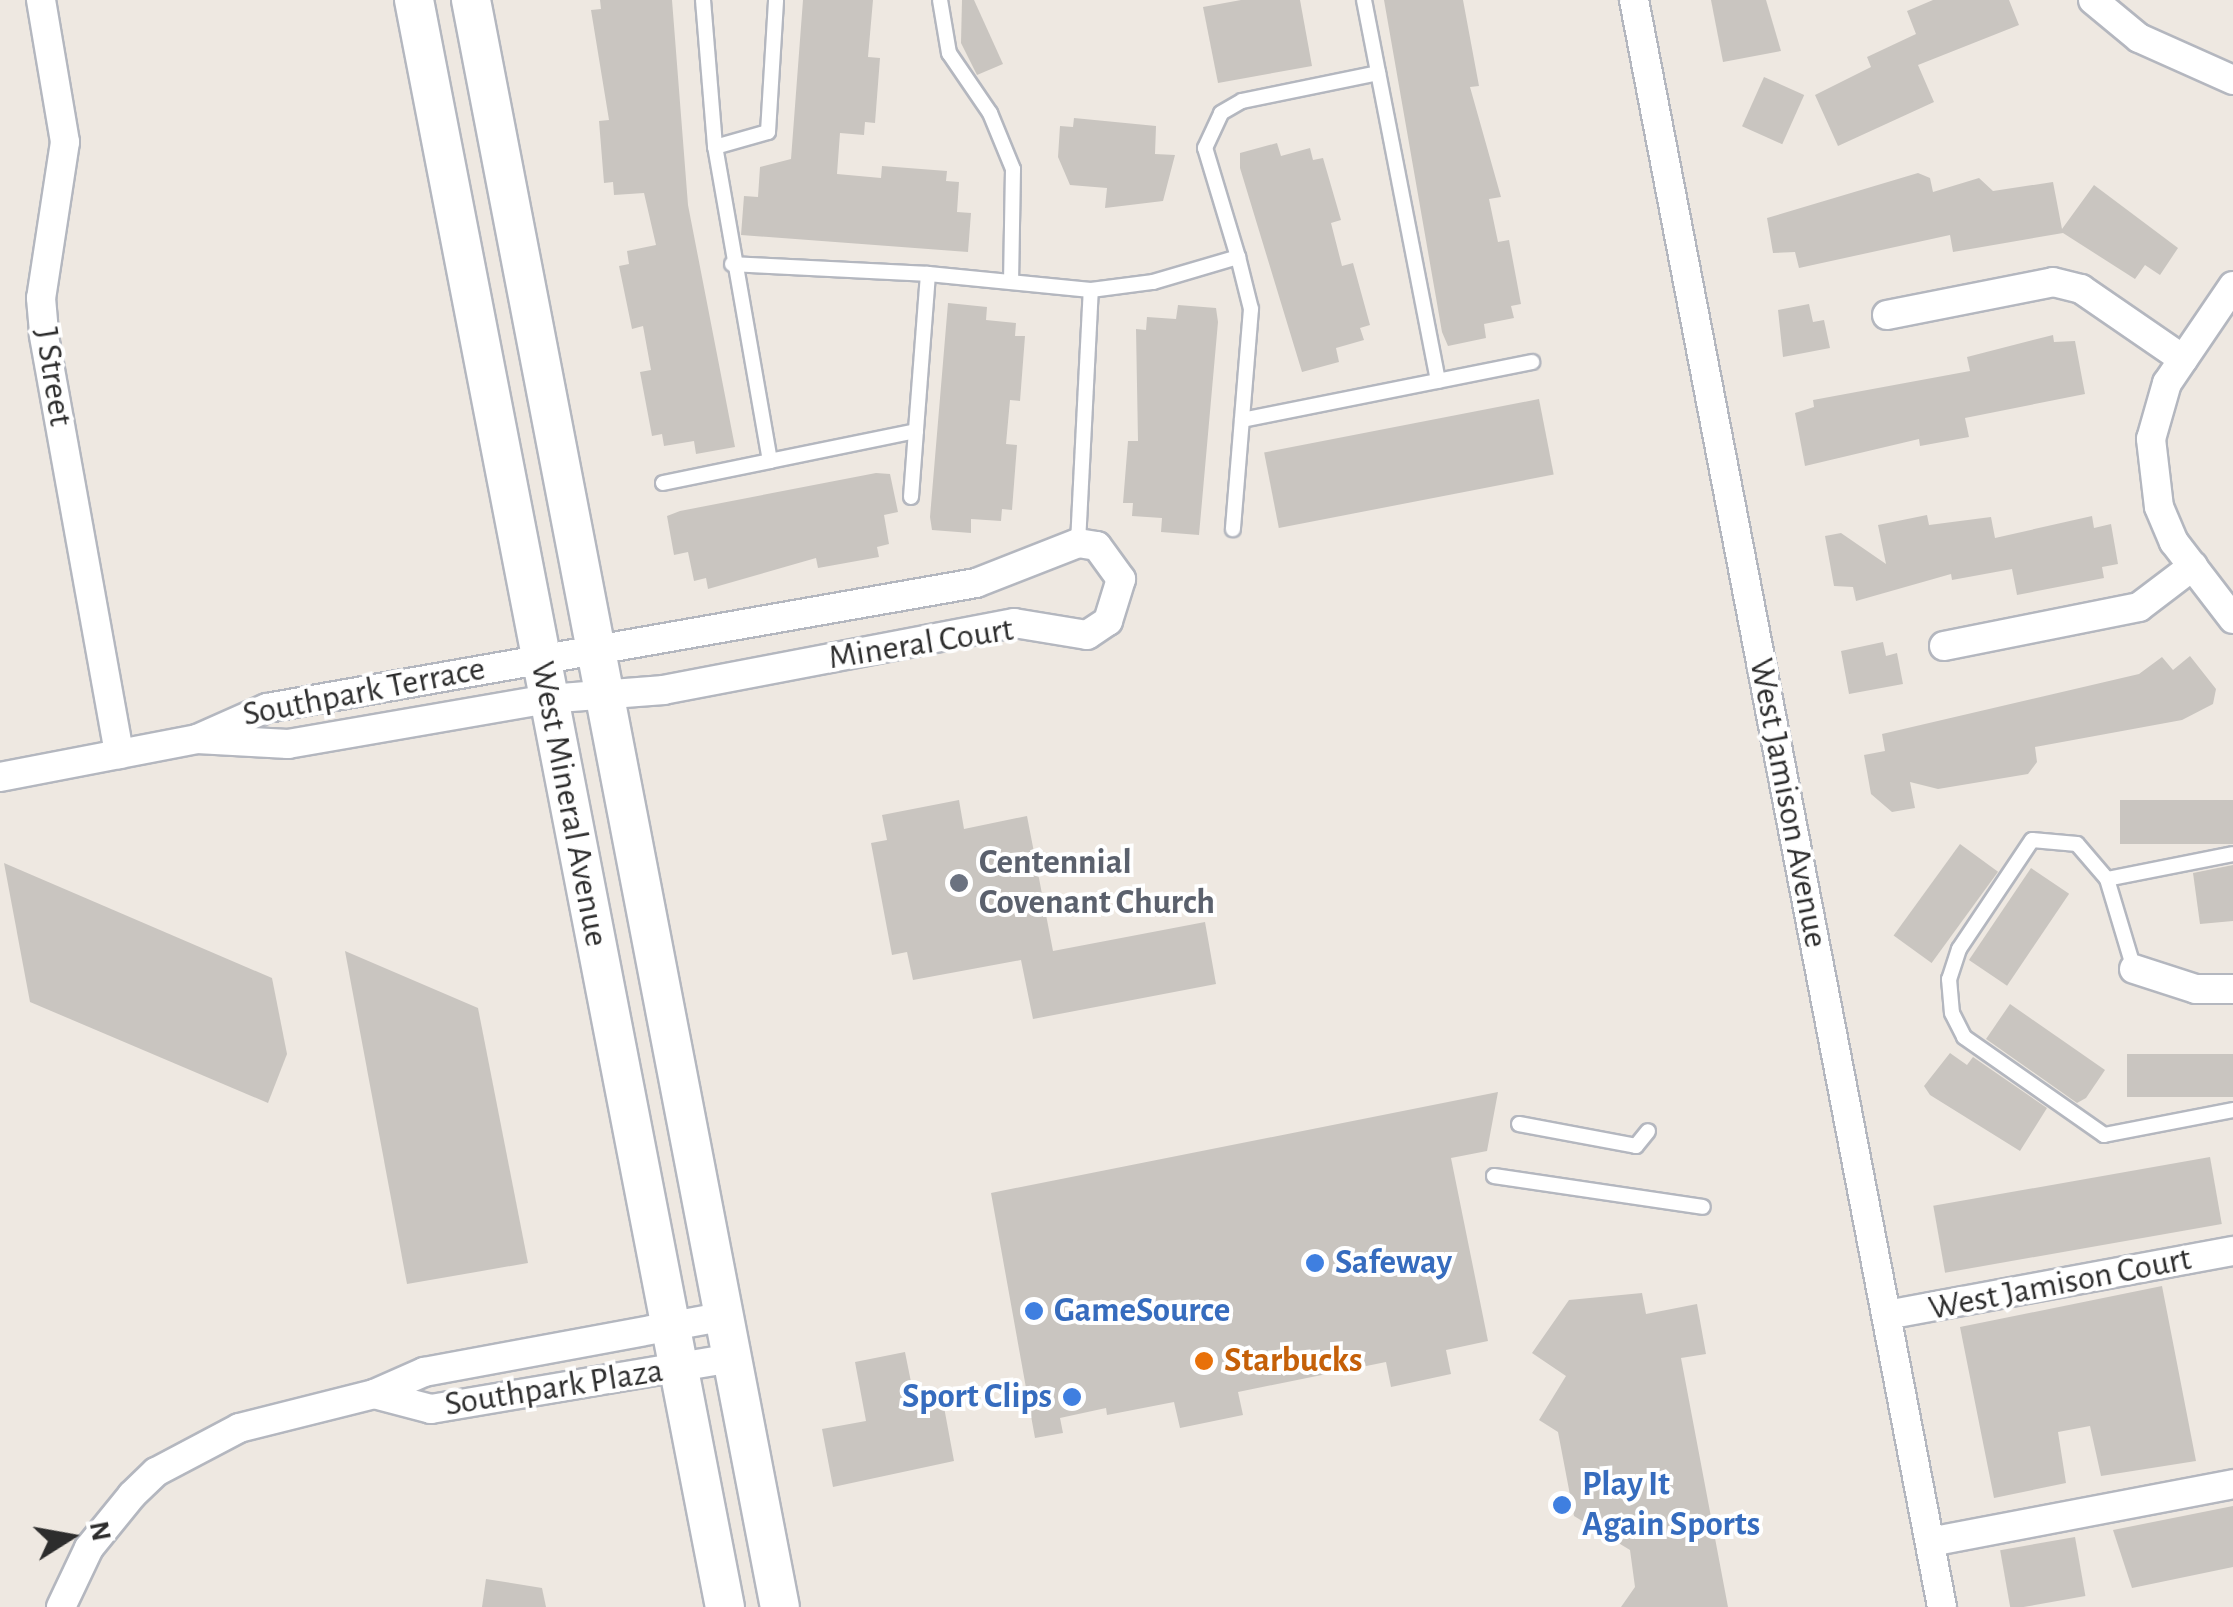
<!DOCTYPE html>
<html>
<head>
<meta charset="utf-8">
<style>
	body { margin:0 }
	#map { position:relative; width:2233px; height:1607px; overflow:hidden; background:#eee8e1; font-family:"Alegreya Sans",sans-serif }
	div>[style] { position:absolute }
	[style*='--x'] { left:calc(var(--x)*1px); top:calc(var(--y)*1px); width:calc(var(--w)*1px); rotate:calc(var(--a)*1deg) }
	.building>* { inset:0; background:#c9c5c0; transform-origin:0 0 }
	.roads { filter:drop-shadow(2px 0 #b4b7bf) drop-shadow(-2px 0 #b4b7bf) drop-shadow(0 2px #b4b7bf) drop-shadow(0 -2px #b4b7bf) }
	.lane>* { height:14px; margin:-7px; padding:0 7px; transform-origin:7px; border-radius:7px; background:#fff }
	.street>* { height:28px; margin:-14px; padding:0 14px; transform-origin:14px; border-radius:14px; background:#fff }
	.secondary>* { height:38px; margin:-19px; padding:0 19px; transform-origin:19px; border-radius:19px; background:#fff }
	.dots>* { width:28px; height:28px; translate:-50% -50%; box-sizing:border-box; border:5px solid #fff; border-radius:50% }
	span { translate:-50% -50%; white-space:nowrap; text-align:center; line-height:1.15; -webkit-text-stroke:8px #fff; paint-order:stroke }
	.street-label { font-size:35px; color:#2d2d2d }
	.worship-label { font-size:35px; color:#5b616d; font-weight:700 }
	.left { translate:0 -50%; text-align:left }
	.shop-label { font-size:35px; color:#366cbe; font-weight:700 }
	.right { translate:-100% -50%; text-align:right }
	.food-label { font-size:35px; color:#c56008; font-weight:700 }
	.north { position:absolute; left:20px; top:1487px; width:100px; height:100px; -webkit-text-stroke:8px #fff; paint-order:stroke; rotate:79deg; font-size:28px; font-weight:700; line-height:40px; text-align:center; color:#2d2d2d }
	.north::after { content:''; display:block; margin:auto; width:35px; height:45px; background:#2d2d2d; clip-path:polygon(50% 0,100% 100%,50% 72%,0 100%) }
</style>
</head>
<body>
<div id="map">
	<div class="building">
		<i style="clip-path:polygon(600px 0,672px 0,688px 205px,735px 447px,696px 454px,694px 441px,664px 446px,662px 434px,652px 436px,640px 372px,651px 370px,643px 326px,632px 329px,619px 266px,629px 264px,627px 251px,656px 245px,644px 193px,614px 195px,613px 182px,604px 183px,599px 121px,609px 120px,591px 10px,601px 9px)"></i>
		<i style="clip-path:polygon(803px 0,873px 0,868px 57px,880px 58px,875px 123px,865px 122px,864px 135px,840px 133px,837px 174px,881px 178px,882px 166px,947px 171px,946px 181px,959px 182px,957px 212px,971px 213px,968px 252px,741px 235px,744px 196px,758px 197px,760px 167px,791px 159px)"></i>
		<i style="clip-path:polygon(962px 0,974px 0,1003px 64px,977px 75px,961px 43px)"></i>
		<i style="clip-path:polygon(1241px 0,1300px 0,1312px 66px,1218px 83px,1203px 7px)"></i>
		<i style="clip-path:polygon(1384px 0,1463px 0,1479px 86px,1470px 87px,1501px 197px,1489px 199px,1498px 242px,1509px 240px,1521px 304px,1511px 306px,1514px 318px,1484px 324px,1486px 338px,1448px 346px,1442px 332px)"></i>
		<i style="clip-path:polygon(1711px 0,1766px 0,1781px 51px,1723px 62px)"></i>
		<i style="clip-path:polygon(1933px 0,2009px 0,2019px 25px,1918px 65px,1934px 102px,1838px 146px,1815px 95px,1871px 67px,1867px 57px,1916px 34px,1907px 11px)"></i>
		<i style="left:1764px;top:77px;width:44px;height:54px;rotate:24deg"></i>
		<i style="clip-path:polygon(1074px 118px,1156px 126px,1155px 154px,1175px 155px,1163px 201px,1105px 208px,1107px 188px,1070px 185px,1058px 157px,1060px 126px,1073px 127px)"></i>
		<i style="clip-path:polygon(1277px 143px,1281px 156px,1310px 148px,1313px 160px,1323px 158px,1341px 220px,1331px 223px,1342px 266px,1353px 263px,1370px 325px,1360px 328px,1364px 340px,1336px 348px,1339px 362px,1302px 372px,1240px 168px,1240px 153px)"></i>
		<i style="clip-path:polygon(1918px 173px,1930px 178px,1933px 192px,1979px 178px,1993px 191px,2053px 182px,2062px 229px,2094px 185px,2178px 248px,2160px 275px,2145px 265px,2135px 279px,2063px 233px,1953px 252px,1950px 235px,1799px 268px,1795px 252px,1773px 253px,1767px 218px)"></i>
		<i style="clip-path:polygon(948px 303px,987px 307px,986px 320px,1016px 323px,1015px 336px,1025px 336px,1020px 401px,1010px 400px,1006px 444px,1017px 445px,1012px 510px,1002px 509px,1001px 521px,971px 519px,971px 533px,932px 530px,930px 517px)"></i>
		<i style="clip-path:polygon(1809px 304px,1813px 322px,1824px 320px,1830px 348px,1783px 357px,1778px 310px)"></i>
		<i style="clip-path:polygon(1178px 305px,1216px 308px,1218px 322px,1199px 535px,1161px 532px,1162px 518px,1132px 516px,1133px 503px,1123px 503px,1128px 441px,1138px 441px,1136px 329px,1146px 330px,1147px 317px,1176px 319px)"></i>
		<i style="clip-path:polygon(2053px 335px,2054px 342px,2075px 341px,2085px 394px,1965px 418px,1969px 437px,1920px 446px,1919px 439px,1805px 466px,1795px 413px,1814px 407px,1813px 400px,1970px 371px,1967px 357px)"></i>
		<i style="left:1539px;top:399px;width:77px;height:280px;rotate:79deg"></i>
		<i style="clip-path:polygon(876px 473px,890px 474px,898px 512px,884px 515px,889px 544px,877px 547px,879px 557px,818px 568px,816px 558px,708px 589px,706px 578px,694px 581px,688px 552px,674px 555px,667px 516px,680px 511px)"></i>
		<i style="clip-path:polygon(1927px 515px,1929px 525px,1991px 517px,1995px 538px,2092px 516px,2094px 528px,2111px 524px,2118px 564px,2102px 567px,2104px 578px,2017px 595px,2012px 569px,1952px 580px,1951px 574px,1856px 601px,1853px 587px,1834px 586px,1825px 536px,1841px 533px,1886px 564px,1878px 525px)"></i>
		<i style="clip-path:polygon(1883px 642px,1886px 656px,1897px 653px,1903px 684px,1849px 694px,1841px 651px)"></i>
		<i style="clip-path:polygon(2190px 656px,2216px 689px,2213px 704px,2182px 720px,2035px 747px,2037px 762px,2028px 774px,1938px 789px,1910px 782px,1915px 808px,1892px 812px,1871px 794px,1864px 755px,1885px 751px,1882px 734px,2139px 674px,2162px 657px,2173px 670px)"></i>
		<i style="clip-path:polygon(959px 800px,964px 829px,1027px 816px,1053px 951px,1205px 922px,1216px 984px,1033px 1019px,1021px 960px,913px 980px,907px 952px,892px 955px,871px 843px,887px 840px,882px 815px)"></i>
		<i style="left:2233px;top:800px;width:44px;height:113px;rotate:90deg"></i>
		<i style="left:1960px;top:844px;width:47px;height:113px;rotate:36deg"></i>
		<i style="clip-path:polygon(4px 863px,272px 978px,287px 1054px,268px 1103px,30px 1002px)"></i>
		<i style="clip-path:polygon(2233px 865px,2233px 921px,2200px 924px,2193px 873px)"></i>
		<i style="left:2031px;top:868px;width:46px;height:111px;rotate:34deg"></i>
		<i style="clip-path:polygon(345px 951px,478px 1008px,528px 1263px,407px 1284px)"></i>
		<i style="clip-path:polygon(2010px 1004px,2105px 1070px,2086px 1098px,2077px 1103px,1986px 1039px)"></i>
		<i style="clip-path:polygon(1950px 1053px,1967px 1065px,1973px 1057px,2047px 1108px,2020px 1151px,1930px 1095px,1924px 1086px)"></i>
		<i style="left:2233px;top:1054px;width:43px;height:106px;rotate:90deg"></i>
		<i style="clip-path:polygon(1498px 1092px,1487px 1151px,1451px 1158px,1488px 1341px,1446px 1350px,1451px 1374px,1391px 1387px,1386px 1362px,1238px 1392px,1243px 1415px,1180px 1428px,1174px 1402px,1107px 1415px,1106px 1408px,1060px 1418px,1063px 1433px,1035px 1438px,991px 1193px)"></i>
		<i style="left:2210px;top:1157px;width:68px;height:281px;rotate:80deg"></i>
		<i style="clip-path:polygon(2162px 1286px,2196px 1461px,2101px 1476px,2090px 1426px,2058px 1432px,2066px 1483px,1994px 1498px,1960px 1327px)"></i>
		<i style="clip-path:polygon(1642px 1293px,1646px 1314px,1697px 1304px,1706px 1354px,1681px 1358px,1728px 1607px,1621px 1607px,1635px 1587px,1630px 1550px,1574px 1516px,1558px 1432px,1539px 1420px,1566px 1376px,1532px 1353px,1569px 1300px)"></i>
		<i style="clip-path:polygon(905px 1352px,917px 1412px,944px 1407px,954px 1461px,833px 1487px,822px 1429px,866px 1421px,855px 1362px)"></i>
		<i style="clip-path:polygon(2233px 1506px,2233px 1567px,2132px 1588px,2113px 1530px)"></i>
		<i style="left:2075px;top:1537px;width:60px;height:76px;rotate:80deg"></i>
		<i style="clip-path:polygon(486px 1579px,542px 1588px,546px 1607px,482px 1607px)"></i>
	</div>
	<div class="roads">
		<div class="lane">
			<i style="--x:703;--y:0;--w:147;--a:85.3"></i>
			<i style="--x:940;--y:0;--w:54;--a:80.4"></i>
			<i style="--x:949;--y:53;--w:73;--a:55.7"></i>
			<i style="--x:990;--y:113;--w:61;--a:67.7"></i>
			<i style="--x:1013;--y:169;--w:113;--a:91"></i>
			<i style="--x:1364;--y:0;--w:388;--a:79"></i>
			<i style="--x:1238;--y:257;--w:114;--a:-106.8"></i>
			<i style="--x:1205;--y:148;--w:38;--a:-65"></i>
			<i style="--x:1221;--y:113;--w:24;--a:-30"></i>
			<i style="--x:1242;--y:101;--w:139;--a:-11.6"></i>
			<i style="--x:732;--y:264;--w:196;--a:2.9"></i>
			<i style="--x:928;--y:274;--w:157;--a:94.4"></i>
			<i style="--x:916;--y:431;--w:149;--a:168.4"></i>
			<i style="--x:928;--y:274;--w:164;--a:5.6"></i>
			<i style="--x:1242;--y:420;--w:296;--a:-11.3"></i>
			<i style="--x:663;--y:483;--w:109;--a:-11.6"></i>
			<i style="--x:770;--y:461;--w:319;--a:-99.9"></i>
			<i style="--x:715;--y:147;--w:55;--a:-15.8"></i>
			<i style="--x:768;--y:132;--w:132;--a:-86.5"></i>
			<i style="--x:911;--y:497;--w:66;--a:-85.7"></i>
			<i style="--x:1078;--y:543;--w:253;--a:-87.1"></i>
			<i style="--x:1091;--y:290;--w:63;--a:-7.4"></i>
			<i style="--x:1153;--y:282;--w:89;--a:-16.4"></i>
			<i style="--x:1238;--y:257;--w:54;--a:76"></i>
			<i style="--x:1251;--y:309;--w:221;--a:94.7"></i>
			<i style="--x:2107;--y:879;--w:128;--a:-11.2"></i>
			<i style="--x:2134;--y:969;--w:94;--a:-106.7"></i>
			<i style="--x:2107;--y:879;--w:46;--a:-130.6"></i>
			<i style="--x:2077;--y:844;--w:45;--a:-174.9"></i>
			<i style="--x:2032;--y:840;--w:131;--a:123.8"></i>
			<i style="--x:1959;--y:949;--w:32;--a:108"></i>
			<i style="--x:1949;--y:979;--w:34;--a:85"></i>
			<i style="--x:1952;--y:1013;--w:27;--a:63"></i>
			<i style="--x:1964;--y:1037;--w:171;--a:35"></i>
			<i style="--x:2104;--y:1135;--w:131;--a:-11"></i>
			<i style="--x:1519;--y:1124;--w:119;--a:10.6"></i>
			<i style="--x:1636;--y:1146;--w:19;--a:-51"></i>
			<i style="--x:1494;--y:1176;--w:211;--a:8.4"></i>
		</div>
		<div class="street">
			<i style="--x:41;--y:0;--w:144;--a:80.4"></i>
			<i style="--x:65;--y:142;--w:158;--a:98.7"></i>
			<i style="--x:41;--y:298;--w:38;--a:85"></i>
			<i style="--x:44;--y:336;--w:425;--a:79.8"></i>
			<i style="--x:1634;--y:0;--w:1636;--a:79.15"></i>
			<i style="--x:2093;--y:0;--w:60;--a:39.6"></i>
			<i style="--x:2139;--y:38;--w:103;--a:24.1"></i>
			<i style="--x:2233;--y:286;--w:117;--a:124.2"></i>
			<i style="--x:2167;--y:383;--w:58;--a:105.9"></i>
			<i style="--x:2151;--y:439;--w:68;--a:83.3"></i>
			<i style="--x:2159;--y:507;--w:38;--a:67"></i>
			<i style="--x:2174;--y:542;--w:97;--a:52.5"></i>
			<i style="--x:1887;--y:315;--w:169;--a:-11.2"></i>
			<i style="--x:2053;--y:282;--w:29;--a:14"></i>
			<i style="--x:2081;--y:289;--w:124;--a:34.5"></i>
			<i style="--x:1944;--y:646;--w:199;--a:-11.3"></i>
			<i style="--x:2139;--y:607;--w:68;--a:-37.2"></i>
			<i style="--x:0;--y:777;--w:201;--a:-10.9"></i>
			<i style="--x:197;--y:739;--w:77;--a:-23.9"></i>
			<i style="--x:267;--y:708;--w:720;--a:-10"></i>
			<i style="--x:976;--y:583;--w:110;--a:-21.4"></i>
			<i style="--x:1078;--y:543;--w:19;--a:9"></i>
			<i style="--x:1097;--y:546;--w:41;--a:54"></i>
			<i style="--x:1121;--y:579;--w:44;--a:107.2"></i>
			<i style="--x:1108;--y:621;--w:25;--a:146"></i>
			<i style="--x:1087;--y:635;--w:74;--a:-170.7"></i>
			<i style="--x:1014;--y:623;--w:356;--a:169.2"></i>
			<i style="--x:664;--y:690;--w:116;--a:175.6"></i>
			<i style="--x:548;--y:699;--w:264;--a:170.2"></i>
			<i style="--x:288;--y:744;--w:91;--a:-176.9"></i>
			<i style="--x:2134;--y:969;--w:65;--a:17.9"></i>
			<i style="--x:2196;--y:989;--w:37;--a:0"></i>
			<i style="--x:1887;--y:1315;--w:352;--a:-10.5"></i>
			<i style="--x:374;--y:1394;--w:59;--a:14.7"></i>
			<i style="--x:431;--y:1409;--w:307;--a:-9.6"></i>
			<i style="--x:1930;--y:1542;--w:309;--a:-10.8"></i>
			<i style="--x:61;--y:1607;--w:65;--a:-64.6"></i>
			<i style="--x:89;--y:1548;--w:68;--a:-50.9"></i>
			<i style="--x:132;--y:1495;--w:33;--a:-44"></i>
			<i style="--x:156;--y:1472;--w:94;--a:-27.9"></i>
			<i style="--x:239;--y:1428;--w:139;--a:-14.1"></i>
			<i style="--x:374;--y:1394;--w:55;--a:-23.7"></i>
			<i style="--x:424;--y:1372;--w:306;--a:-10.5"></i>
		</div>
		<div class="secondary">
			<i style="--x:414;--y:0;--w:1637;--a:79.05"></i>
			<i style="--x:471;--y:0;--w:1636;--a:79.12"></i>
		</div>
	</div>
	<div class="dots">
		<i style="left:959px;top:883px;background:#6b7280"></i>
		<i style="left:1315px;top:1263px;background:#3f7fe0"></i>
		<i style="left:1034px;top:1311px;background:#3f7fe0"></i>
		<i style="left:1204px;top:1361px;background:#e8710a"></i>
		<i style="left:1072px;top:1397px;background:#3f7fe0"></i>
		<i style="left:1562px;top:1505px;background:#3f7fe0"></i>
	</div>
	<div class="street-label">
		<span style="left:53px;top:377px;rotate:81deg">J Street</span>
		<span style="left:921px;top:644px;rotate:-9deg">Mineral Court</span>
		<span style="left:364px;top:692px;rotate:-11deg">Southpark Terrace</span>
		<span style="left:1788px;top:803px;rotate:79deg">West Jamison Avenue</span>
		<span style="left:569px;top:804px;rotate:79deg">West Mineral Avenue</span>
		<span style="left:2060px;top:1284px;rotate:-11deg">West Jamison Court</span>
		<span style="left:554px;top:1388px;rotate:-9deg">Southpark Plaza</span>
	</div>
	<div class="worship-label">
		<span class="left" style="left:979px;top:883px">Centennial<br>Covenant Church</span>
	</div>
	<div class="shop-label">
		<span class="left" style="left:1335px;top:1263px">Safeway</span>
		<span class="left" style="left:1054px;top:1311px">GameSource</span>
		<span class="right" style="left:1052px;top:1397px">Sport Clips</span>
		<span class="left" style="left:1582px;top:1505px">Play It<br>Again Sports</span>
	</div>
	<div class="food-label">
		<span class="left" style="left:1224px;top:1361px">Starbucks</span>
	</div>
	<div class="north">N</div>
</div>
</body>
</html>
